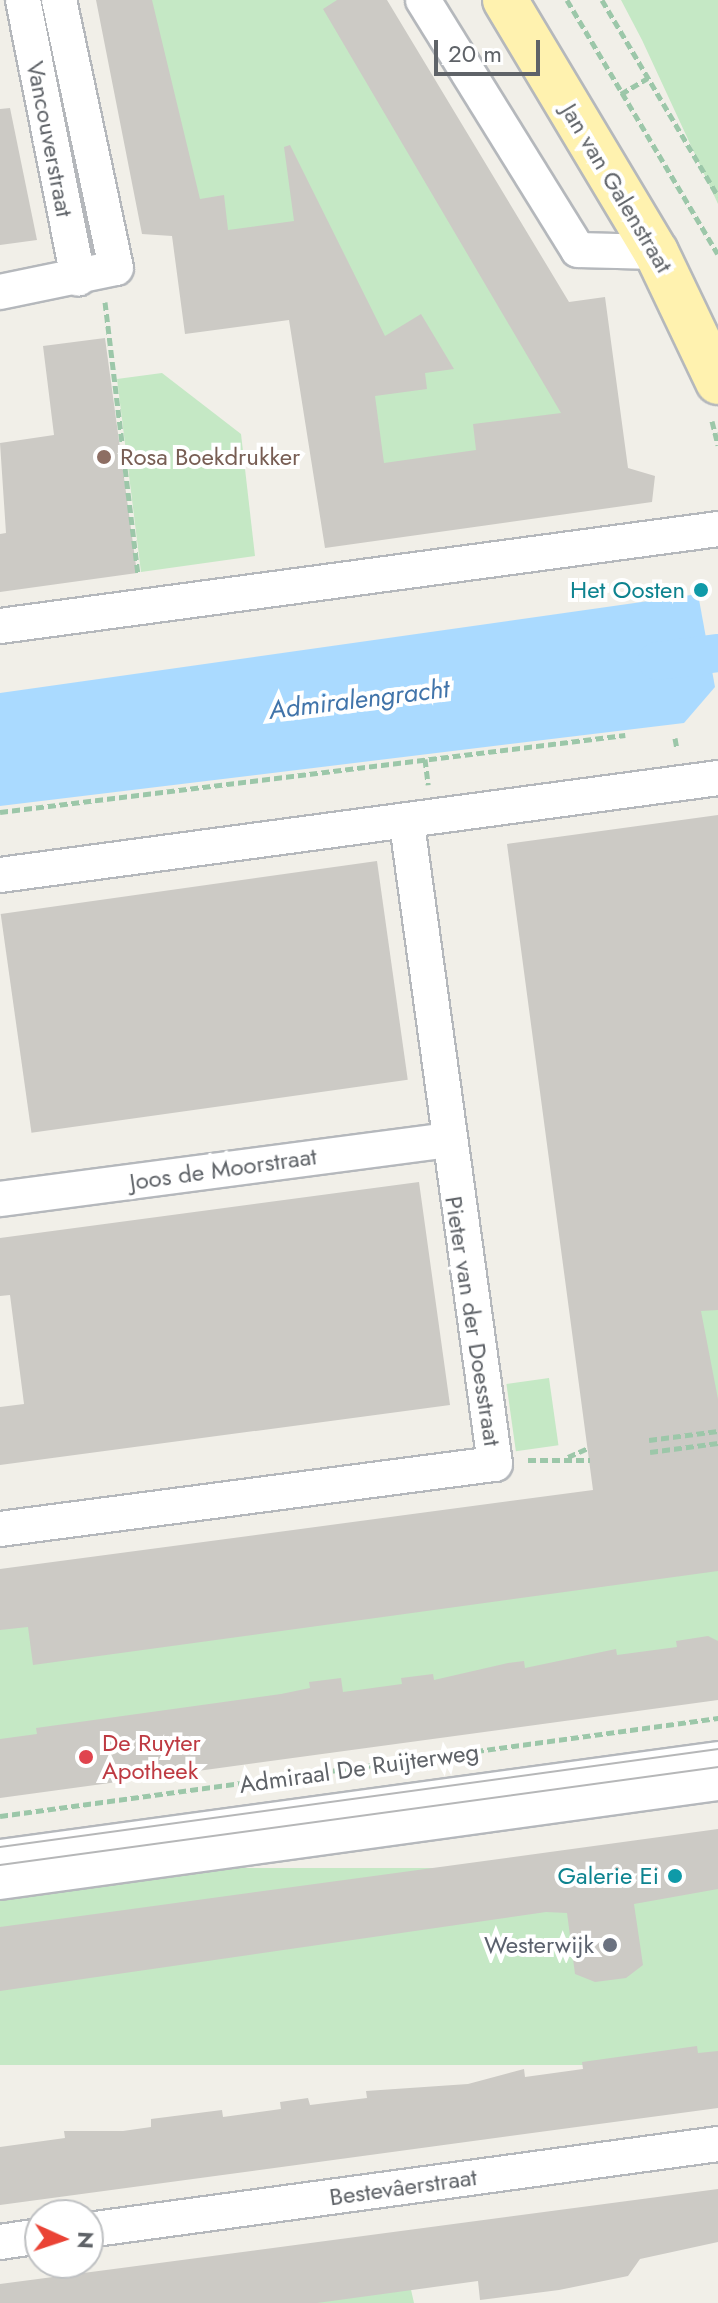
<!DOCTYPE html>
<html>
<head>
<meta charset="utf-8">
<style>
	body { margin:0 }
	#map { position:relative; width:718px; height:2303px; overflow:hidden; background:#f1efe8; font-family:Jost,sans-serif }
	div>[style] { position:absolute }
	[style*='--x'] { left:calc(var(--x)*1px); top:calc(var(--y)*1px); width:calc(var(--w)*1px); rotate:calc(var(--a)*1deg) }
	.green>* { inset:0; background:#c5e8c5; transform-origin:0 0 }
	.water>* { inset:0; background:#aadaff }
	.canal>* { height:38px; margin:-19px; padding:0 19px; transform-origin:19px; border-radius:19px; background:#aadaff }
	.building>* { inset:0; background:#cccac5; transform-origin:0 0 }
	.path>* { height:5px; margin-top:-2.5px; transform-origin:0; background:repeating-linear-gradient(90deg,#9cc7a9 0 8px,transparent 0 12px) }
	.roads { filter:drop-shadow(2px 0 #b5b8bc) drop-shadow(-2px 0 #b5b8bc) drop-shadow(0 2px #b5b8bc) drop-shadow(0 -2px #b5b8bc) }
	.minor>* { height:34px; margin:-17px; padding:0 17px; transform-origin:17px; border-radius:17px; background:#fff }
	.major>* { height:44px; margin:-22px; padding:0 22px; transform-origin:22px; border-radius:22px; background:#fff2af }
	.tram>* { height:2px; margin:-1px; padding:0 1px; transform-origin:1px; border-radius:1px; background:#b6b7b8 }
	.dots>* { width:22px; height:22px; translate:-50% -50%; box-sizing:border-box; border:4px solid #fff; border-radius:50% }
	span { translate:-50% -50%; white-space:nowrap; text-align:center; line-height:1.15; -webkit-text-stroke:8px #fff; paint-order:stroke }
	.street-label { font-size:24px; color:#5f6368 }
	.education-label { font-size:24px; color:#785e54 }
	.left { translate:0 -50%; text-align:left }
	.culture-label { font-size:24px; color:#0d838f }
	.right { translate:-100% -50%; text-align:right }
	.health-label { font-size:24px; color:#be3a42 }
	.worship-label { font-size:24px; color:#5b616d }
	.water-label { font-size:26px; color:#4174aa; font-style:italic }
	.north { position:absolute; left:24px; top:2199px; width:80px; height:80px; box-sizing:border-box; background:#fff; border:2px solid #bfc1c3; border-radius:50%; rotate:93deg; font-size:22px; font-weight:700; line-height:32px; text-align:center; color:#5f6368 }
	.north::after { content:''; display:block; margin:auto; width:28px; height:36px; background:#ea4335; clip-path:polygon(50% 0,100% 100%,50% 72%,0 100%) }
	.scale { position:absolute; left:434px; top:40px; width:106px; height:36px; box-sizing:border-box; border:4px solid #5f6368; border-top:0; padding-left:10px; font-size:24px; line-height:28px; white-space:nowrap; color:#5f6368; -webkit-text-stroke:6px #fff; paint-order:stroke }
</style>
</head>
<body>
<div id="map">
	<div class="green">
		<i style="clip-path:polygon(133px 0,352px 0,576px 332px,578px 470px,372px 503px,320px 303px,201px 244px)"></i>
		<i style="clip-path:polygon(621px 0,718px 0,718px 204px,642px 40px)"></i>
		<i style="clip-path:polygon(162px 373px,241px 434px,255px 556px,141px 572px,117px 379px)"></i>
		<i style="clip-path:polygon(718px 994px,718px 1659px,0 1750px,0 1619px,639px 1532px)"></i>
		<i style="left:549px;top:1378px;width:68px;height:43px;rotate:82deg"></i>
		<i style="left:718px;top:1868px;width:197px;height:726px;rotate:90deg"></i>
		<i style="clip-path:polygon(407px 2272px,414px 2303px,181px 2303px)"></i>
	</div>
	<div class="water">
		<i style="clip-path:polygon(698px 594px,715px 687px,684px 723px,0 806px,0 693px)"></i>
	</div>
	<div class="canal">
		<i style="--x:657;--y:661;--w:62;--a:-7.5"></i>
	</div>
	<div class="building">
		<i style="clip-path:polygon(96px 0,152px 0,200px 199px,224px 195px,228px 230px,294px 221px,284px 147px,290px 145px,385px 336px,421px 314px,454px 369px,425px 373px,427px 389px,375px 396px,384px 463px,476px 450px,473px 424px,561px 413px,323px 9px,337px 0,387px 0,569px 302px,605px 297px,628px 468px,655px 476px,652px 502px,325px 548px,289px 320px,185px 334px,172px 236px,142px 234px)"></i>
		<i style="clip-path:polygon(10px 108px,37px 240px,0 245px,0 109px)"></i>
		<i style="clip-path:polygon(105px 338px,137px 573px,0 592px,0 534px,6px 533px,0 443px,54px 435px,43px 346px)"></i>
		<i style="clip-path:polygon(718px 815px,718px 1310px,701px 1311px,718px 1399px,718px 1571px,33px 1665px,28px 1627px,0 1630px,0 1569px,593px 1490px,507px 844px)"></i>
		<i style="left:377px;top:861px;width:221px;height:380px;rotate:82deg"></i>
		<i style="clip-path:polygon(419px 1182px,450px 1405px,0 1465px,0 1407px,24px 1404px,10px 1295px,0 1296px,0 1238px)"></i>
		<i style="clip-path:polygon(708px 1636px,718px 1641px,718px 1700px,0 1798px,0 1739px,37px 1734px,36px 1728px,281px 1694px,310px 1688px,309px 1682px,341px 1678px,343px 1692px,402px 1684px,401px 1678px,433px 1674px,434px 1680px,508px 1663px,524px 1661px,525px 1668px,616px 1649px,617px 1655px,677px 1647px,676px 1641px)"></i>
		<i style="clip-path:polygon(718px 1829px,718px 1889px,634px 1904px,643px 1965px,626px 1978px,595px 1982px,575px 1974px,567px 1913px,546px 1912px,0 1991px,0 1927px)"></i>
		<i style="clip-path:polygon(697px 2046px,698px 2053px,718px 2051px,718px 2108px,0 2205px,0 2147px,65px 2138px,64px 2131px,123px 2131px,151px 2127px,151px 2119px,222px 2110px,223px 2117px,281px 2109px,280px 2102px,308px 2098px,310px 2105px,367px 2098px,366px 2091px,468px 2084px,524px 2069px,525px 2077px,583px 2069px,582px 2062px)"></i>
		<i style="clip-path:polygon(718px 2189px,718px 2242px,640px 2259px,628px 2276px,559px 2290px,480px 2300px,478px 2281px,317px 2303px,0 2303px,0 2284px)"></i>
	</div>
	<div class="path">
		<i style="--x:567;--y:0;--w:295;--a:59.3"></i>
		<i style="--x:602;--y:0;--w:228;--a:59.4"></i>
		<i style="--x:621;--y:94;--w:31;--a:-31"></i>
		<i style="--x:105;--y:302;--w:274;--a:83.1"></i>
		<i style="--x:712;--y:421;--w:25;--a:76"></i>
		<i style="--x:675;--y:738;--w:11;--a:80"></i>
		<i style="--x:425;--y:759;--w:26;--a:83"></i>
		<i style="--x:0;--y:812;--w:630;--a:-7.02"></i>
		<i style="--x:649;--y:1440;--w:70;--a:-7.4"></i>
		<i style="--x:650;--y:1452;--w:69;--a:-7.5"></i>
		<i style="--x:568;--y:1457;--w:22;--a:-24"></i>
		<i style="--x:528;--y:1460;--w:62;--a:0"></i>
		<i style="--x:0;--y:1816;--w:725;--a:-7.77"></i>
	</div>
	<div class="roads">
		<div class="minor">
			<i style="--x:23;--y:0;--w:284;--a:78.8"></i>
			<i style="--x:423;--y:0;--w:294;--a:58.2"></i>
			<i style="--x:578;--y:250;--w:78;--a:1.5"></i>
			<i style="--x:0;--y:292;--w:118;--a:-11.7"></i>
			<i style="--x:116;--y:268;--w:274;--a:-102"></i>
			<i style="--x:0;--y:626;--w:725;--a:-7.69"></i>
			<i style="--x:0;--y:875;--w:725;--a:-7.69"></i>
			<i style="--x:0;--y:1199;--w:450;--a:-7.5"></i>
			<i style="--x:0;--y:1529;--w:499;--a:-7.5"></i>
			<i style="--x:495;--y:1464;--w:646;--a:-97.83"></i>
			<i style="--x:0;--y:1857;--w:725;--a:-7.77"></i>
			<i style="--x:0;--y:1882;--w:725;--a:-7.85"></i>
			<i style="--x:88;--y:2230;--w:636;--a:-7.77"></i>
			<i style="--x:0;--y:2242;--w:40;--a:-8.5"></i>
		</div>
		<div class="major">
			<i style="--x:505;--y:0;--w:294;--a:59.1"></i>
			<i style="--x:656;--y:252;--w:144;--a:64.5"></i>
		</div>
	</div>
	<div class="tram">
		<i style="--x:0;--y:1847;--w:725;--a:-7.77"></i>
		<i style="--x:0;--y:1865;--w:725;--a:-7.77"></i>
	</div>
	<div class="dots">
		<i style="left:104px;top:457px;background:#8d6e63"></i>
		<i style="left:701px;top:590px;background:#0f9aa8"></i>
		<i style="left:86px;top:1757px;background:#e0444e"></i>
		<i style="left:675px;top:1876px;background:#0f9aa8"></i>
		<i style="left:610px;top:1945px;background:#6b7280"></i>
	</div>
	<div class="street-label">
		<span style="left:50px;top:139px;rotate:79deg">Vancouverstraat</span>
		<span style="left:617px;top:188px;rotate:59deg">Jan van Galenstraat</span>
		<span style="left:223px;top:1169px;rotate:-8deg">Joos de Moorstraat</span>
		<span style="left:473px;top:1321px;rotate:81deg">Pieter van der Doesstraat</span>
		<span style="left:359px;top:1768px;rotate:-8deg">Admiraal De Ruijterweg</span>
		<span style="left:403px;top:2187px;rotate:-8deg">Bestevâerstraat</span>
	</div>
	<div class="education-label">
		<span class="left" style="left:120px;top:457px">Rosa Boekdrukker</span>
	</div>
	<div class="culture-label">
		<span class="right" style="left:685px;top:590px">Het Oosten</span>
		<span class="right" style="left:659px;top:1876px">Galerie Ei</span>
	</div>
	<div class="health-label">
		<span class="left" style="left:102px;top:1757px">De Ruyter<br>Apotheek</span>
	</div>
	<div class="worship-label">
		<span class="right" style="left:594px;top:1945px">Westerwijk</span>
	</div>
	<div class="water-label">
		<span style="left:359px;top:700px;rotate:-7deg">Admiralengracht</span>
	</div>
	<div class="north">N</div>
	<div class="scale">20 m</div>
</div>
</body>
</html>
